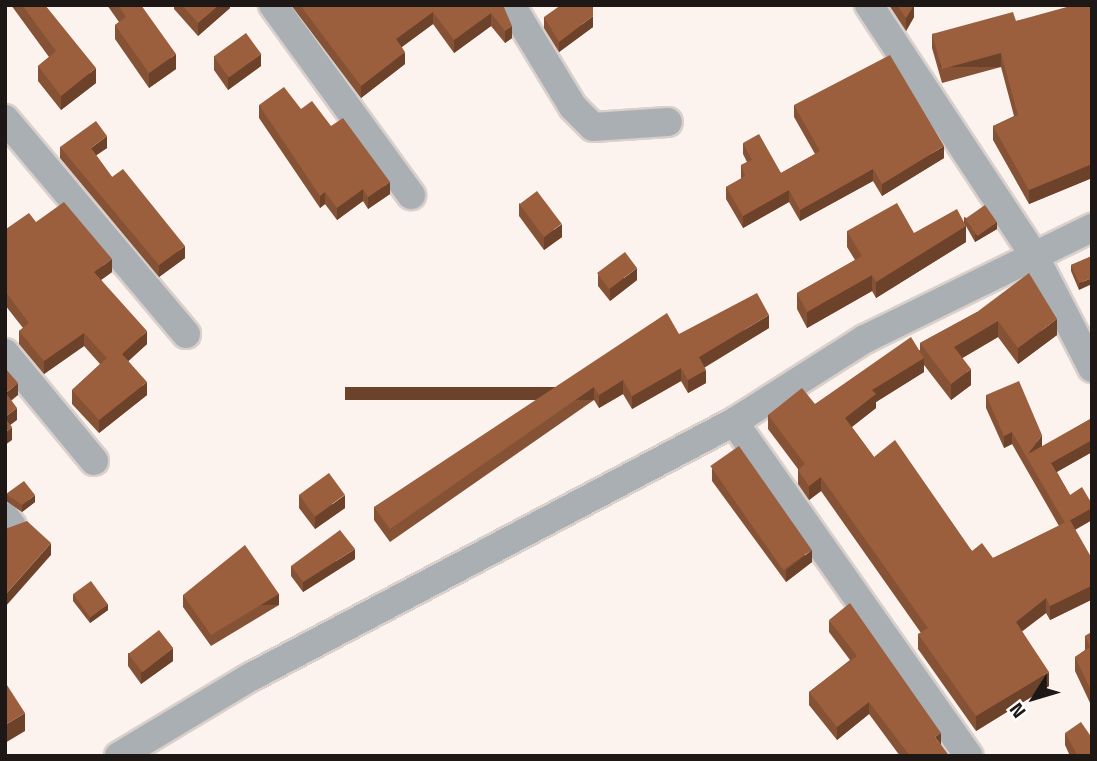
<!DOCTYPE html>
<html>
<head>
<meta charset="utf-8">
<style>
	body { margin:0 }
	#map { position:relative; width:1097px; height:761px; overflow:hidden; background:#fdf3ee; font-family:"Titillium Web",sans-serif }
	div>[style] { position:absolute }
	[style*='--x'] { left:calc(var(--x)*1px); top:calc(var(--y)*1px); width:calc(var(--w)*1px); rotate:calc(var(--a)*1deg) }
	.roads { filter:drop-shadow(2px 0 #d9d0cb) drop-shadow(-2px 0 #d9d0cb) drop-shadow(0 2px #d9d0cb) drop-shadow(0 -2px #d9d0cb) }
	.street>* { height:28px; margin:-14px; padding:0 14px; transform-origin:14px; border-radius:14px; background:#aaafb4 }
	.wall>* { inset:0; background:#855235 }
	.shaded-wall>* { inset:0; background:#6c422b; transform-origin:0 0 }
	.building>* { inset:0; background:#9b5f3e; transform-origin:0 0 }
	span { translate:-50% -50%; white-space:nowrap; text-align:center; line-height:1.15; -webkit-text-stroke:5px #fff; paint-order:stroke }
	.frame { position:absolute; inset:0; border:7px solid #1d1815; pointer-events:none }
	.north { position:absolute; left:999px; top:663px; width:70px; height:70px; -webkit-text-stroke:5px #fff; paint-order:stroke; rotate:233deg; font-size:19px; font-weight:700; line-height:28px; text-align:center; color:#1d1815 }
	.north::after { content:''; display:block; margin:auto; width:24px; height:32px; background:#1d1815; clip-path:polygon(50% 0,100% 100%,50% 72%,0 100%) }
</style>
</head>
<body>
<div id="map">
	<div class="roads">
		<div class="street">
			<i style="--x:273;--y:5;--w:235;--a:54"></i>
			<i style="--x:511;--y:5;--w:119;--a:58.7"></i>
			<i style="--x:573;--y:107;--w:28;--a:45"></i>
			<i style="--x:593;--y:127;--w:75;--a:-3.8"></i>
			<i style="--x:869;--y:5;--w:300;--a:56.6"></i>
			<i style="--x:1034;--y:255;--w:127;--a:62.8"></i>
			<i style="--x:5;--y:119;--w:281;--a:49.9"></i>
			<i style="--x:5;--y:353;--w:140;--a:50.5"></i>
			<i style="--x:734;--y:422;--w:408;--a:54.9"></i>
			<i style="--x:5;--y:517;--w:11;--a:52"></i>
			<i style="--x:119;--y:756;--w:152;--a:-31"></i>
			<i style="--x:249;--y:678;--w:548;--a:-27.83"></i>
			<i style="--x:734;--y:422;--w:155;--a:-32.4"></i>
			<i style="--x:865;--y:339;--w:253;--a:-26.1"></i>
		</div>
	</div>
	<div class="wall">
		<i style="clip-path:polygon(11px 5px,45px 5px,96px 83px,61px 110px,38px 81px,38px 66px,49px 57px)"></i>
		<i style="clip-path:polygon(107px 5px,141px 5px,176px 69px,149px 88px,115px 39px,115px 25px,119px 22px)"></i>
		<i style="clip-path:polygon(174px 5px,230px 5px,230px 8px,198px 36px,174px 9px)"></i>
		<i style="clip-path:polygon(291px 5px,503px 5px,512px 38px,505px 43px,491px 26px,454px 53px,433px 24px,402px 47px,405px 64px,361px 98px)"></i>
		<i style="clip-path:polygon(889px 5px,914px 5px,914px 17px,906px 31px)"></i>
		<i style="clip-path:polygon(1092px 5px,1092px 178px,1029px 204px,993px 140px,993px 126px,1014px 116px,1001px 67px,942px 83px,932px 48px,932px 34px,1016px 21px)"></i>
		<i style="clip-path:polygon(544px 17px,593px 27px,559px 52px,544px 28px)"></i>
		<i style="clip-path:polygon(214px 57px,261px 66px,228px 90px,214px 70px)"></i>
		<i style="clip-path:polygon(259px 105px,301px 109px,331px 126px,390px 194px,368px 209px,363px 201px,337px 220px,325px 204px,320px 208px,259px 118px)"></i>
		<i style="clip-path:polygon(794px 105px,944px 158px,882px 196px,873px 181px,800px 221px,789px 202px,743px 228px,726px 199px,726px 187px,741px 179px,741px 165px,747px 162px,743px 154px,743px 143px,781px 173px,815px 154px,794px 117px)"></i>
		<i style="clip-path:polygon(60px 147px,107px 148px,96px 155px,112px 177px,185px 258px,159px 277px,60px 158px)"></i>
		<i style="clip-path:polygon(519px 203px,562px 237px,544px 250px,519px 216px)"></i>
		<i style="clip-path:polygon(964px 217px,997px 229px,975px 242px,966px 226px,966px 242px,876px 298px,872px 291px,807px 328px,797px 309px,797px 293px,855px 260px,847px 247px,847px 231px,914px 233px,964px 223px)"></i>
		<i style="clip-path:polygon(36px 222px,112px 272px,101px 280px,147px 344px,128px 361px,147px 395px,99px 433px,72px 404px,72px 390px,100px 364px,84px 346px,44px 374px,19px 344px,19px 331px,23px 328px,5px 305px,5px 228px,6px 229px)"></i>
		<i style="clip-path:polygon(1092px 256px,1079px 290px,1071px 271px,1071px 265px)"></i>
		<i style="clip-path:polygon(598px 274px,637px 280px,610px 301px,598px 286px)"></i>
		<i style="clip-path:polygon(977px 312px,1057px 335px,1018px 364px,998px 337px,962px 358px,971px 385px,951px 400px,924px 365px,924px 372px,876px 402px,876px 408px,852px 427px,874px 457px,972px 551px,993px 558px,1059px 526px,1012px 444px,1004px 448px,986px 408px,986px 395px,1042px 447px,1092px 418px,1092px 452px,1057px 472px,1070px 495px,1092px 504px,1092px 520px,1075px 530px,1092px 559px,1092px 602px,1091px 600px,1050px 620px,1046px 613px,1022px 631px,1049px 686px,976px 731px,918px 649px,918px 634px,921px 633px,821px 491px,809px 500px,798px 484px,798px 469px,768px 429px,768px 415px,815px 404px,920px 350px,920px 343px)"></i>
		<i style="clip-path:polygon(769px 328px,704px 367px,706px 383px,688px 393px,681px 381px,632px 409px,623px 394px,599px 408px,594px 400px,390px 542px,374px 520px,374px 507px,679px 334px)"></i>
		<i style="clip-path:polygon(712px 468px,812px 562px,786px 582px,712px 481px)"></i>
		<i style="clip-path:polygon(6px 494px,35px 502px,22px 512px,6px 501px)"></i>
		<i style="clip-path:polygon(299px 495px,345px 508px,315px 529px,299px 508px)"></i>
		<i style="clip-path:polygon(355px 559px,303px 592px,291px 576px,291px 566px)"></i>
		<i style="clip-path:polygon(73px 594px,108px 610px,90px 623px,73px 601px)"></i>
		<i style="clip-path:polygon(183px 595px,279px 605px,211px 646px,183px 607px)"></i>
		<i style="clip-path:polygon(829px 620px,941px 745px,949px 756px,900px 756px,869px 714px,837px 740px,809px 705px,809px 692px,850px 660px,829px 632px)"></i>
		<i style="clip-path:polygon(1092px 632px,1091px 705px,1075px 671px,1075px 657px,1085px 650px,1085px 636px)"></i>
		<i style="clip-path:polygon(128px 653px,173px 661px,141px 684px,128px 666px)"></i>
		<i style="clip-path:polygon(1065px 733px,1092px 756px,1070px 756px,1065px 745px)"></i>
	</div>
	<div class="shaded-wall">
		<i style="clip-path:polygon(219px 5px,230px 5px,230px 8px,198px 36px,198px 23px)"></i>
		<i style="clip-path:polygon(914px 5px,914px 17px,906px 31px,906px 18px)"></i>
		<i style="clip-path:polygon(433px 12px,433px 24px,396px 51px,396px 39px)"></i>
		<i style="clip-path:polygon(491px 13px,491px 26px,454px 53px,454px 40px)"></i>
		<i style="clip-path:polygon(593px 16px,593px 27px,559px 52px,559px 42px)"></i>
		<i style="clip-path:polygon(512px 26px,512px 38px,505px 43px,505px 31px)"></i>
		<i style="clip-path:polygon(405px 52px,405px 64px,361px 98px,361px 86px)"></i>
		<i style="left:1001px;top:53px;width:14px;height:61px;rotate:90deg"></i>
		<i style="clip-path:polygon(176px 54px,176px 69px,149px 88px,149px 73px)"></i>
		<i style="clip-path:polygon(261px 54px,261px 66px,228px 90px,228px 77px)"></i>
		<i style="clip-path:polygon(96px 68px,96px 83px,61px 110px,61px 96px)"></i>
		<i style="clip-path:polygon(107px 136px,107px 148px,91px 159px,91px 148px)"></i>
		<i style="clip-path:polygon(944px 146px,944px 158px,882px 196px,882px 184px)"></i>
		<i style="clip-path:polygon(1092px 164px,1092px 178px,1029px 204px,1029px 190px)"></i>
		<i style="clip-path:polygon(873px 169px,873px 181px,800px 221px,800px 210px)"></i>
		<i style="clip-path:polygon(390px 182px,390px 194px,368px 209px,368px 197px)"></i>
		<i style="clip-path:polygon(363px 189px,363px 201px,337px 220px,337px 208px)"></i>
		<i style="clip-path:polygon(789px 190px,789px 202px,743px 228px,743px 216px)"></i>
		<i style="clip-path:polygon(325px 192px,325px 204px,320px 208px,320px 196px)"></i>
		<i style="clip-path:polygon(997px 222px,997px 229px,975px 242px,975px 235px)"></i>
		<i style="clip-path:polygon(562px 224px,562px 237px,544px 250px,544px 237px)"></i>
		<i style="clip-path:polygon(966px 226px,966px 242px,876px 298px,876px 282px)"></i>
		<i style="clip-path:polygon(185px 246px,185px 258px,159px 277px,159px 265px)"></i>
		<i style="clip-path:polygon(112px 259px,112px 272px,94px 285px,94px 272px)"></i>
		<i style="clip-path:polygon(637px 268px,637px 280px,610px 301px,610px 289px)"></i>
		<i style="clip-path:polygon(872px 275px,872px 291px,807px 328px,807px 312px)"></i>
		<i style="clip-path:polygon(1092px 278px,1092px 284px,1079px 290px,1079px 283px)"></i>
		<i style="clip-path:polygon(769px 315px,769px 328px,699px 371px,699px 357px)"></i>
		<i style="clip-path:polygon(1057px 319px,1057px 335px,1018px 364px,1018px 348px)"></i>
		<i style="clip-path:polygon(998px 321px,998px 337px,954px 363px,954px 347px)"></i>
		<i style="clip-path:polygon(147px 331px,147px 344px,122px 367px,122px 354px)"></i>
		<i style="clip-path:polygon(84px 333px,84px 346px,44px 374px,44px 361px)"></i>
		<i style="clip-path:polygon(924px 358px,924px 372px,876px 402px,876px 408px,845px 432px,845px 418px,872px 390px)"></i>
		<i style="clip-path:polygon(681px 368px,681px 381px,632px 409px,632px 396px)"></i>
		<i style="clip-path:polygon(971px 369px,971px 385px,951px 400px,951px 384px)"></i>
		<i style="clip-path:polygon(706px 370px,706px 383px,688px 393px,688px 380px)"></i>
		<i style="clip-path:polygon(623px 380px,623px 394px,599px 408px,599px 395px)"></i>
		<i style="clip-path:polygon(147px 382px,147px 395px,99px 433px,99px 420px)"></i>
		<i style="clip-path:polygon(18px 383px,18px 395px,6px 405px,6px 393px)"></i>
		<i style="left:594px;top:387px;width:13px;height:249px;rotate:90deg"></i>
		<i style="clip-path:polygon(17px 408px,17px 420px,5px 429px,5px 417px)"></i>
		<i style="clip-path:polygon(12px 427px,12px 440px,5px 445px,5px 433px)"></i>
		<i style="clip-path:polygon(1012px 432px,1012px 444px,1004px 448px,1004px 436px)"></i>
		<i style="clip-path:polygon(1042px 435px,1042px 448px,1028px 454px)"></i>
		<i style="clip-path:polygon(1092px 440px,1092px 452px,1051px 475px,1051px 463px)"></i>
		<i style="clip-path:polygon(821px 477px,821px 491px,809px 500px,809px 486px)"></i>
		<i style="clip-path:polygon(35px 495px,35px 502px,22px 512px,22px 505px)"></i>
		<i style="clip-path:polygon(345px 495px,345px 508px,315px 529px,315px 517px)"></i>
		<i style="clip-path:polygon(1092px 508px,1092px 520px,1065px 535px,1065px 523px)"></i>
		<i style="clip-path:polygon(51px 543px,51px 555px,5px 607px,5px 595px)"></i>
		<i style="clip-path:polygon(355px 549px,355px 559px,303px 592px,303px 582px)"></i>
		<i style="clip-path:polygon(812px 550px,812px 562px,786px 582px,786px 570px)"></i>
		<i style="clip-path:polygon(1091px 586px,1091px 600px,1050px 620px,1050px 606px)"></i>
		<i style="left:279px;top:594px;width:11px;height:79px;rotate:90deg"></i>
		<i style="clip-path:polygon(1046px 598px,1046px 613px,1016px 636px,1016px 622px)"></i>
		<i style="clip-path:polygon(108px 604px,108px 610px,90px 623px,90px 617px)"></i>
		<i style="clip-path:polygon(173px 648px,173px 661px,141px 684px,141px 672px)"></i>
		<i style="clip-path:polygon(1049px 672px,1049px 686px,976px 731px,976px 716px)"></i>
		<i style="clip-path:polygon(869px 702px,869px 714px,837px 740px,837px 727px)"></i>
		<i style="clip-path:polygon(25px 713px,25px 731px,5px 743px,5px 725px)"></i>
		<i style="clip-path:polygon(941px 733px,941px 745px,935px 737px)"></i>
	</div>
	<div class="building">
		<i style="clip-path:polygon(22px 5px,45px 5px,96px 68px,61px 96px,38px 66px,56px 51px)"></i>
		<i style="clip-path:polygon(118px 5px,141px 5px,176px 54px,149px 73px,115px 25px,126px 17px)"></i>
		<i style="clip-path:polygon(182px 5px,219px 5px,198px 23px)"></i>
		<i style="clip-path:polygon(300px 5px,503px 5px,512px 26px,505px 31px,491px 13px,454px 40px,433px 12px,396px 39px,405px 52px,361px 86px)"></i>
		<i style="clip-path:polygon(561px 5px,593px 5px,593px 16px,559px 42px,544px 17px)"></i>
		<i style="clip-path:polygon(897px 5px,914px 5px,906px 18px)"></i>
		<i style="clip-path:polygon(1074px 5px,1092px 5px,1092px 164px,1029px 190px,993px 126px,1018px 115px,1001px 53px,942px 69px,932px 34px,1013px 12px,1016px 21px)"></i>
		<i style="left:246px;top:33px;width:26px;height:40px;rotate:54deg"></i>
		<i style="clip-path:polygon(890px 55px,944px 146px,882px 184px,873px 169px,800px 210px,789px 190px,743px 216px,726px 187px,745px 176px,741px 165px,752px 160px,743px 143px,759px 134px,781px 173px,820px 151px,794px 105px)"></i>
		<i style="clip-path:polygon(284px 87px,301px 109px,312px 101px,331px 126px,343px 118px,390px 182px,368px 197px,363px 189px,337px 208px,325px 192px,320px 196px,259px 105px)"></i>
		<i style="clip-path:polygon(96px 121px,107px 136px,91px 148px,112px 177px,123px 169px,185px 246px,159px 265px,60px 147px)"></i>
		<i style="left:537px;top:191px;width:41px;height:22px;rotate:53deg"></i>
		<i style="clip-path:polygon(64px 202px,112px 259px,94px 272px,147px 331px,122px 354px,147px 382px,99px 420px,72px 390px,107px 358px,84px 333px,44px 361px,19px 331px,29px 323px,5px 291px,5px 228px,6px 229px,29px 213px,36px 222px)"></i>
		<i style="clip-path:polygon(897px 203px,914px 233px,957px 209px,966px 226px,876px 282px,872px 275px,807px 312px,797px 293px,862px 256px,847px 231px)"></i>
		<i style="left:985px;top:205px;width:21px;height:24px;rotate:55deg"></i>
		<i style="left:625px;top:252px;width:20px;height:35px;rotate:53deg"></i>
		<i style="clip-path:polygon(1092px 256px,1092px 278px,1079px 283px,1071px 265px)"></i>
		<i style="clip-path:polygon(1029px 273px,1057px 319px,1018px 348px,998px 321px,954px 347px,971px 369px,951px 384px,920px 343px,977px 312px)"></i>
		<i style="clip-path:polygon(757px 293px,769px 315px,699px 357px,706px 370px,688px 380px,681px 368px,632px 396px,623px 380px,599px 395px,594px 387px,390px 529px,374px 507px,667px 313px,679px 334px)"></i>
		<i style="clip-path:polygon(911px 337px,924px 358px,872px 390px,876px 394px,845px 418px,874px 457px,895px 440px,972px 551px,982px 543px,993px 558px,1070px 520px,1092px 559px,1092px 588px,1091px 586px,1050px 606px,1046px 598px,1016px 622px,1049px 672px,976px 716px,918px 634px,928px 628px,821px 477px,809px 486px,798px 470px,805px 464px,768px 415px,802px 388px,815px 404px)"></i>
		<i style="clip-path:polygon(5px 368px,18px 383px,6px 393px,17px 408px,5px 417px)"></i>
		<i style="clip-path:polygon(1019px 381px,1042px 435px,1028px 454px,1092px 418px,1092px 440px,1051px 463px,1070px 495px,1082px 487px,1092px 504px,1092px 508px,1065px 523px,1012px 432px,1004px 436px,986px 395px)"></i>
		<i style="clip-path:polygon(5px 418px,12px 427px,5px 433px)"></i>
		<i style="left:739px;top:446px;width:127px;height:35px;rotate:55deg"></i>
		<i style="left:329px;top:473px;width:27px;height:37px;rotate:54deg"></i>
		<i style="clip-path:polygon(24px 481px,35px 495px,22px 505px,6px 494px)"></i>
		<i style="clip-path:polygon(27px 521px,51px 543px,5px 595px,5px 529px)"></i>
		<i style="clip-path:polygon(340px 530px,355px 549px,303px 582px,291px 566px)"></i>
		<i style="clip-path:polygon(245px 545px,279px 594px,211px 635px,183px 595px)"></i>
		<i style="left:91px;top:581px;width:29px;height:22px;rotate:54deg"></i>
		<i style="clip-path:polygon(850px 603px,941px 733px,935px 737px,949px 756px,910px 756px,869px 702px,837px 727px,809px 692px,857px 656px,829px 620px)"></i>
		<i style="left:159px;top:630px;width:23px;height:39px;rotate:52deg"></i>
		<i style="clip-path:polygon(1092px 632px,1092px 690px,1091px 690px,1075px 657px,1090px 647px,1085px 636px)"></i>
		<i style="clip-path:polygon(5px 682px,25px 713px,5px 725px)"></i>
		<i style="clip-path:polygon(1081px 722px,1092px 738px,1092px 756px,1078px 756px,1065px 733px)"></i>
	</div>
	<div class="frame"></div>
	<div class="north">N</div>
</div>
</body>
</html>
